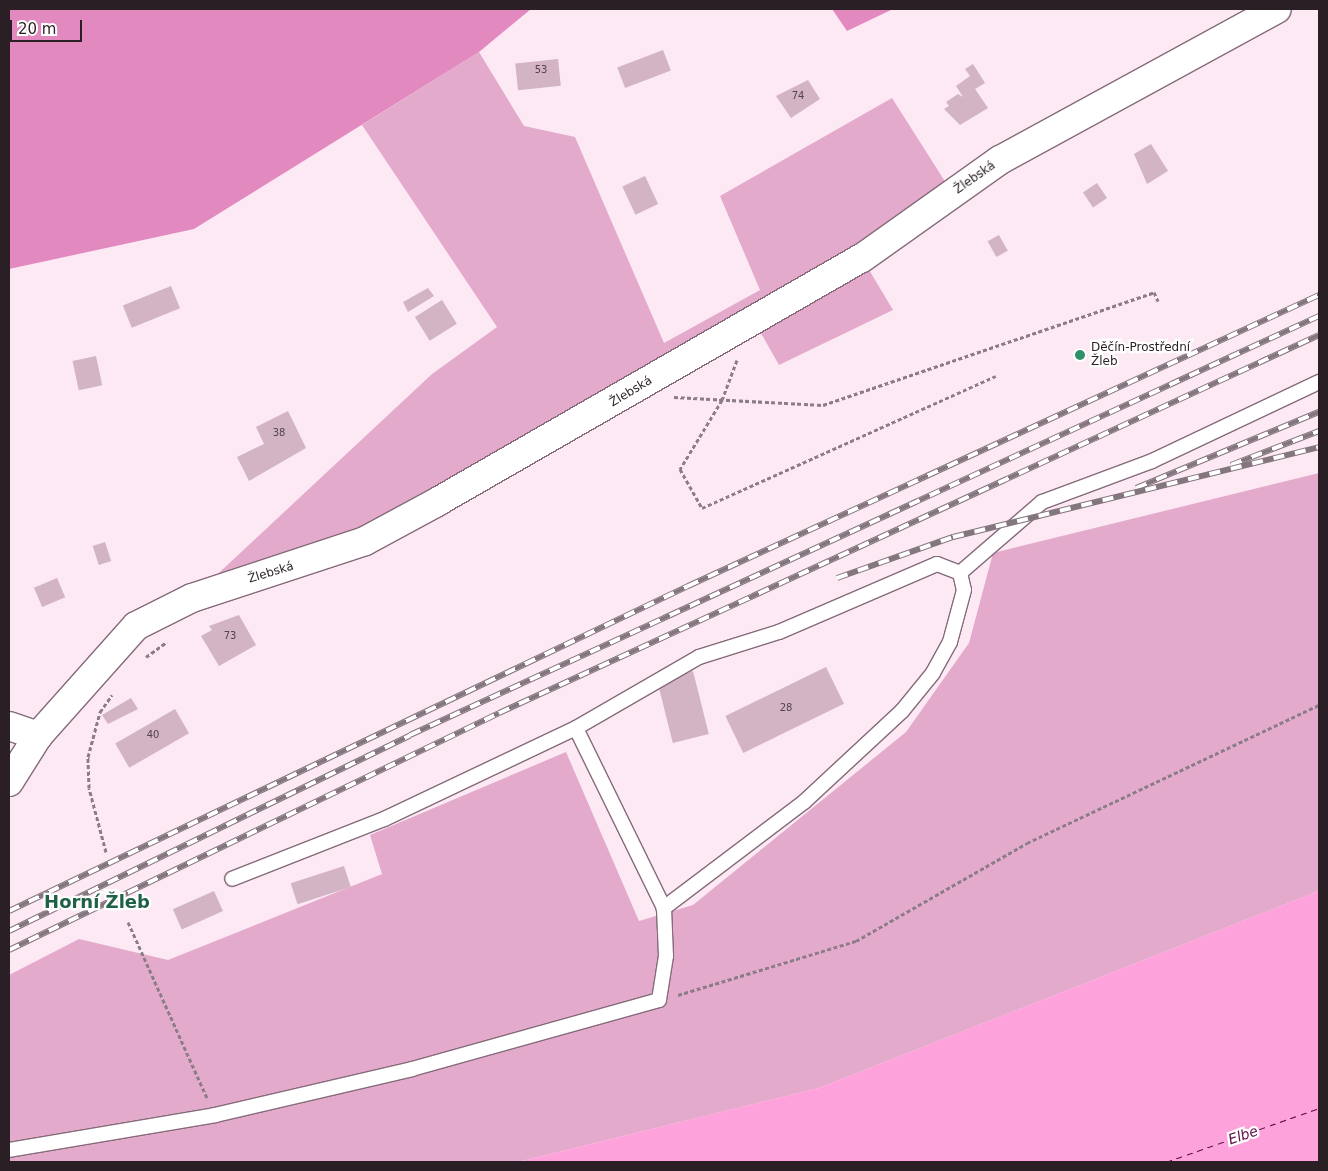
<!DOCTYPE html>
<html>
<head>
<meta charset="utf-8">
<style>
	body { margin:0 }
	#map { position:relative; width:1328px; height:1171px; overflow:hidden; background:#fce9f4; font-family:"DejaVu Sans",sans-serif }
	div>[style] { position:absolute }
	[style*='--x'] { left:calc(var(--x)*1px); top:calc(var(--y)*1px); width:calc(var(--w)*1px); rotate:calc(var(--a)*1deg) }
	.green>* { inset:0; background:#e4aacc }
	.forest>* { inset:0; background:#e289c0 }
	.water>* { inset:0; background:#fda2da }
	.ferry>* { height:1px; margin-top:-0.5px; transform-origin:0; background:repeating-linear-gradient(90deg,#5b0c44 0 6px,transparent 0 11px) }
	.building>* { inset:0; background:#d2b4c5; transform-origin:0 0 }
	.path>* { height:3px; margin-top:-1.5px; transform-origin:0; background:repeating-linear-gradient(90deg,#8b7d85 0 4px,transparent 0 6.5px) }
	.roads { filter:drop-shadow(1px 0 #856b7a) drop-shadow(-1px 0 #856b7a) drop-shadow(0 1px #856b7a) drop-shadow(0 -1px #856b7a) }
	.service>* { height:14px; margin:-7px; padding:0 7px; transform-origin:7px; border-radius:7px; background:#fff }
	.minor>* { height:28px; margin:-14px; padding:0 14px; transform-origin:14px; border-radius:14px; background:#fff }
	.rail>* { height:5.5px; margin-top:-2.75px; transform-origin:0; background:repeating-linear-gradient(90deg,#fff 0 11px,#84767e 0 22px); box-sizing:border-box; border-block:1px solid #84767e }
	.dots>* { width:14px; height:14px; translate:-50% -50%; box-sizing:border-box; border:2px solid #fff; border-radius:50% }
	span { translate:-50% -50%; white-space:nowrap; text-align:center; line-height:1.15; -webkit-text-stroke:4.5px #fff; paint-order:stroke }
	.number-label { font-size:10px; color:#54444d }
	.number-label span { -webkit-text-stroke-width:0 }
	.street-label { font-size:12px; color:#2a1f25 }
	.poi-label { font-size:12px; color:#2a1f25 }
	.left { translate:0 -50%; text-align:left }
	.water-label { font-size:14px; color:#5b0c44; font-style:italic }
	.district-label { font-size:18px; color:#1f6146; font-weight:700 }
	.frame { position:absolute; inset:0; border:10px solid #2a1f25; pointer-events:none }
	.scale { position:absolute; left:10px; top:20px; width:72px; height:22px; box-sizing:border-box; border:2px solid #2a1f25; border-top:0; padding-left:6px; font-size:15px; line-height:18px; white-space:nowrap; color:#2a1f25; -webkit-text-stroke:4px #fff; paint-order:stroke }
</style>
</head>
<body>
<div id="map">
	<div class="green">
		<i style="clip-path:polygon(479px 52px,524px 126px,575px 137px,664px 343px,760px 290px,720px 196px,892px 98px,953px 194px,862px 258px,893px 310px,779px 365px,754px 321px,437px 502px,192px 598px,432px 374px,497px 327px,362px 125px)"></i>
		<i style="clip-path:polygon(1319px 473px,1319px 891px,819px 1088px,518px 1162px,9px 1162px,9px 975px,79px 939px,168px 960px,382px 874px,370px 835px,566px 752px,639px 921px,693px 905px,906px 732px,969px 643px,993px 553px)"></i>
	</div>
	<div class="forest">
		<i style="clip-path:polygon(9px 9px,531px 9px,479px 52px,194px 229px,9px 269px)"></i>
		<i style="clip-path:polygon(832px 9px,893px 9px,847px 31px)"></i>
	</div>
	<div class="water">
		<i style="clip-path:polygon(1319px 891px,1319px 1162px,518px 1162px,819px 1088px)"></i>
	</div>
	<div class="ferry">
		<i style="--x:1166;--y:1162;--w:162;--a:-19.4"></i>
	</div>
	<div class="building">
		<i style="left:663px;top:50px;width:22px;height:49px;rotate:69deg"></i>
		<i style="left:558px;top:59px;width:27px;height:43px;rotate:84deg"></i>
		<i style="clip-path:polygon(973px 64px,985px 83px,975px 89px,988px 108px,960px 125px,944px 109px,949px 106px,946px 102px,958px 94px,963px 97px,956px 86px,970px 76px,965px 69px)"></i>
		<i style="clip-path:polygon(808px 80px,820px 99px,791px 118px,776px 96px)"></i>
		<i style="clip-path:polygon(1151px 144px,1168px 171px,1147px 184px,1134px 154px)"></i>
		<i style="left:645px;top:176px;width:31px;height:25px;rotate:65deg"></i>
		<i style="left:1097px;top:183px;width:18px;height:17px;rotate:56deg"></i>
		<i style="left:999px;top:235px;width:18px;height:13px;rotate:61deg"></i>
		<i style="left:171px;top:286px;width:24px;height:52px;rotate:68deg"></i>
		<i style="clip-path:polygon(428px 288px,434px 296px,408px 312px,403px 302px)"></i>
		<i style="left:442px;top:300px;width:28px;height:32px;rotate:58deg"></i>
		<i style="left:96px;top:356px;width:30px;height:24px;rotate:78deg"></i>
		<i style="clip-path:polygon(288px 411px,306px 448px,249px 481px,237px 457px,264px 444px,256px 427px)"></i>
		<i style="left:105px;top:542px;width:20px;height:13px;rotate:72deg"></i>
		<i style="left:57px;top:578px;width:21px;height:25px;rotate:67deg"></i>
		<i style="clip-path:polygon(239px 615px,256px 645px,219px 666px,201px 636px,212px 630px,209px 626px)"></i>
		<i style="left:826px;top:667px;width:41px;height:112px;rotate:64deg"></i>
		<i style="left:693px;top:671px;width:65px;height:37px;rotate:76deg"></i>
		<i style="clip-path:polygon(131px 698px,138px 709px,108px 724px,102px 715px)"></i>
		<i style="left:175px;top:709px;width:28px;height:69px;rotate:60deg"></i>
		<i style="left:344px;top:866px;width:22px;height:56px;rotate:72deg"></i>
		<i style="left:214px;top:891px;width:22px;height:45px;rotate:66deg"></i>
	</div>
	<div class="path">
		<i style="--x:737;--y:360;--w:43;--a:110.6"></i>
		<i style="--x:722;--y:400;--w:81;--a:121.3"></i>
		<i style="--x:680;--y:469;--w:45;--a:60.6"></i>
		<i style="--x:702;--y:508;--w:322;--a:-24.2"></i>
		<i style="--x:674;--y:397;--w:149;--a:3.1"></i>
		<i style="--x:823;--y:405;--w:350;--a:-18.8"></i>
		<i style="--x:1154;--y:292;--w:10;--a:66"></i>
		<i style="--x:146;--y:657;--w:26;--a:-36"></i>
		<i style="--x:106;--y:852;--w:66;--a:-104.9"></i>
		<i style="--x:89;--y:788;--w:31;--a:-92"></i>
		<i style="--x:88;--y:757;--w:47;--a:-75.1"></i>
		<i style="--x:100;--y:712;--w:21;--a:-55"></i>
		<i style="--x:128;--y:922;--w:193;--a:65.8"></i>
		<i style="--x:678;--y:995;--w:186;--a:-16.9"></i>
		<i style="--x:856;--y:941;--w:197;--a:-29.8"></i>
		<i style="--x:1027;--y:843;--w:323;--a:-25.3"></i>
	</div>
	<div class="roads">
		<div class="service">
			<i style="--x:960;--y:573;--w:108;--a:-40.9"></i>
			<i style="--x:1042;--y:502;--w:117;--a:-20.4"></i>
			<i style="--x:1152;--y:461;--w:185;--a:-25.3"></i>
			<i style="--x:576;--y:728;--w:142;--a:-30"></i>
			<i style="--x:699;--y:657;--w:84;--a:-17.4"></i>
			<i style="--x:779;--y:632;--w:172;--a:-23.3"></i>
			<i style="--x:937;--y:564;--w:25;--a:21"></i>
			<i style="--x:960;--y:573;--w:17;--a:77"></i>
			<i style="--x:964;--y:590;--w:54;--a:105.1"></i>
			<i style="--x:950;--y:642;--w:35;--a:119"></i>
			<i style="--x:933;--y:673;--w:49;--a:129.2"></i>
			<i style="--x:902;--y:711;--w:134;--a:137.1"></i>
			<i style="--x:804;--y:802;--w:176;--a:142.9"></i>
			<i style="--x:9;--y:1150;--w:209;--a:-9.6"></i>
			<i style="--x:215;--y:1115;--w:202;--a:-13.1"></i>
			<i style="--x:412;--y:1069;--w:256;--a:-15.6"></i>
			<i style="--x:659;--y:1000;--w:45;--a:-81"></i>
			<i style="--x:666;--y:956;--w:48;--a:-92.4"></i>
			<i style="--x:664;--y:908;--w:200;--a:-116.1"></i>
			<i style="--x:576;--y:728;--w:212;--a:154.6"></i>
			<i style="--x:384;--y:819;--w:163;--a:158.5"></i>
		</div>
		<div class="minor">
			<i style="--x:9;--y:726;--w:31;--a:19"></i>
			<i style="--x:9;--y:782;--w:54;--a:-57.8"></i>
			<i style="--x:38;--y:736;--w:147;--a:-48.3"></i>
			<i style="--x:136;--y:626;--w:63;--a:-26.6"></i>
			<i style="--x:192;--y:598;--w:182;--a:-18.2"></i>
			<i style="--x:365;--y:541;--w:82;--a:-28.4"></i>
			<i style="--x:437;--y:502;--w:490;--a:-29.9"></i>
			<i style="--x:862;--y:258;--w:169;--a:-35.4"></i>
			<i style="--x:1000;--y:160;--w:315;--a:-28.6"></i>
		</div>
	</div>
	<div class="rail">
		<i style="--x:1231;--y:465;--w:94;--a:-21.1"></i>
		<i style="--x:1136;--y:488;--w:198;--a:-22.6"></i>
		<i style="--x:837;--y:578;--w:123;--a:-19.5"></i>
		<i style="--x:953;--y:537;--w:377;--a:-13.8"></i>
		<i style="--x:9;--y:911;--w:753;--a:-25.58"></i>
		<i style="--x:688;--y:586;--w:695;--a:-24.76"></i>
		<i style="--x:9;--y:931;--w:446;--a:-26"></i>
		<i style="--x:410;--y:735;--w:1001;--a:-24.75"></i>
		<i style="--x:9;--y:950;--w:544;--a:-25.81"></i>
		<i style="--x:499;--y:713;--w:903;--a:-24.75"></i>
	</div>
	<div class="dots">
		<i style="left:1080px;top:355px;background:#30906a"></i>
	</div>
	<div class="number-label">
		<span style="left:541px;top:70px">53</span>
		<span style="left:798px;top:96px">74</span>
		<span style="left:279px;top:433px">38</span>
		<span style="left:230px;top:636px">73</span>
		<span style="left:786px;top:708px">28</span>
		<span style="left:153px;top:735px">40</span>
	</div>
	<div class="street-label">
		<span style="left:975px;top:178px;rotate:-35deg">Žlebská</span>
		<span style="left:631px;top:392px;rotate:-31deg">Žlebská</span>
		<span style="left:271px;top:573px;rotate:-17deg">Žlebská</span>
	</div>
	<div class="poi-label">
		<span class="left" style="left:1091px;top:355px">Děčín-Prostřední<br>Žleb</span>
	</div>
	<div class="water-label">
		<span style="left:1243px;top:1135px;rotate:-19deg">Elbe</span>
	</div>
	<div class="district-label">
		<span style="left:97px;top:902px">Horní Žleb</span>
	</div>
	<div class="frame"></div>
	<div class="scale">20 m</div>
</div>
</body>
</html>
